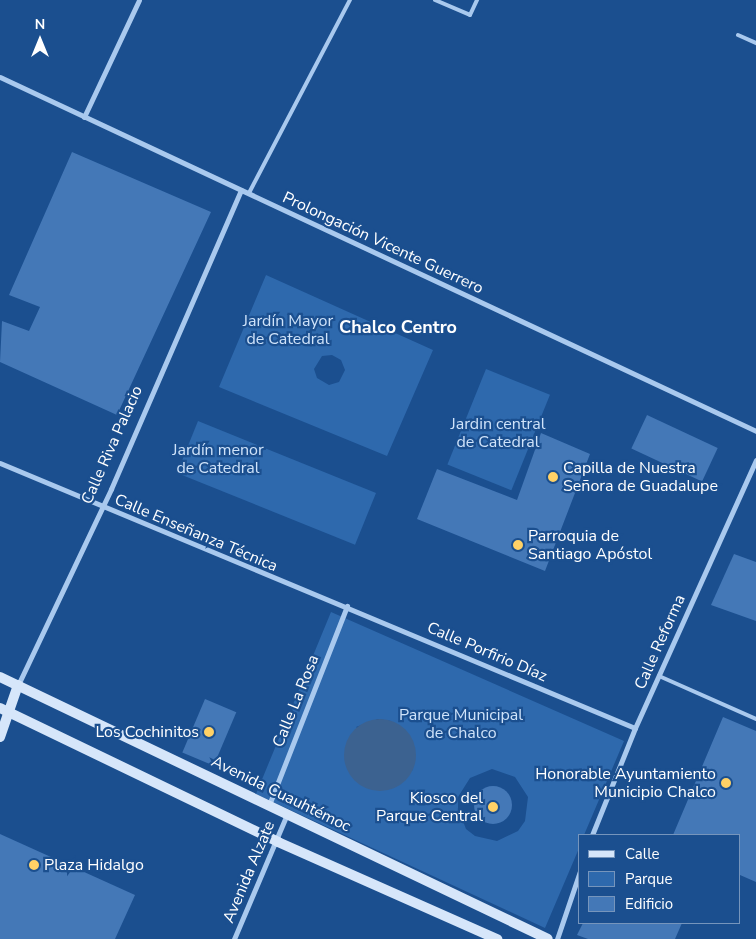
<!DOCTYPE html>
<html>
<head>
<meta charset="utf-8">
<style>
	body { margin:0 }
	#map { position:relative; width:756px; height:939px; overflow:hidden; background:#1b4f8f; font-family:"Nunito Sans",sans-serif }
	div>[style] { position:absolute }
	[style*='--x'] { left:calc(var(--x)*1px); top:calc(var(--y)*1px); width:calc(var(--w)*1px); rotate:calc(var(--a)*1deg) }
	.green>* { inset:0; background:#2e69ad; transform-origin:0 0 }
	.water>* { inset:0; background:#3c6290 }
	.round { border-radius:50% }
	.building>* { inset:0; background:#4478b7; transform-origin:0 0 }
	.lane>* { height:4px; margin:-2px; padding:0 2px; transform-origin:2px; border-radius:2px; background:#a9c9ee }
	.street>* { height:5px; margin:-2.5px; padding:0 2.5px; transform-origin:2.5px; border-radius:2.5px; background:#a9c9ee }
	.secondary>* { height:10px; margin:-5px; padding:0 5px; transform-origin:5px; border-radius:5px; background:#d6e6fa }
	.dots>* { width:14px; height:14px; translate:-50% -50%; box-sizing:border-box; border:2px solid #1b4f8f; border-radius:50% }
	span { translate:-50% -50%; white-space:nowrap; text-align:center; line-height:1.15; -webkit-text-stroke:4.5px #1b4f8f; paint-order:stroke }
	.street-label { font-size:16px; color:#fff }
	.park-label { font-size:16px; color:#cfe3fa }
	.poi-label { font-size:16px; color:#fff }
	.left { translate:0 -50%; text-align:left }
	.right { translate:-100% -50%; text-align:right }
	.neighbourhood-label { font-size:18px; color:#fff; font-weight:700 }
	.legend { position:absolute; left:578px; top:834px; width:162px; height:90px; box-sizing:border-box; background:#1b4f8f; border:1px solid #7695bc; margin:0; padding:6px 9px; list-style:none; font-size:15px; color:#fff }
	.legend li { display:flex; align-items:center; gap:10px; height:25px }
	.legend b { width:25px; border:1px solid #7695bc }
	.north { position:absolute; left:15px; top:15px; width:50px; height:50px; -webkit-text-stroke:4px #1b4f8f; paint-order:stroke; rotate:0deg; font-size:14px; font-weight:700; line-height:20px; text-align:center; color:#fff }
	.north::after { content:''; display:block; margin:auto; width:18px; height:22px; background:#fff; clip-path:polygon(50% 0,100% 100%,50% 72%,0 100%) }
</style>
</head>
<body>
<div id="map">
	<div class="green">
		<i style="clip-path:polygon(evenodd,266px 275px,433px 350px,387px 456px,219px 387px,266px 275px,332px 355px,341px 360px,345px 370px,339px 382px,329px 385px,317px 378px,314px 369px,322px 356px,332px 355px)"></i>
		<i style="left:486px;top:369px;width:69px;height:103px;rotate:22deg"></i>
		<i style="left:198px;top:421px;width:192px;height:56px;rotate:22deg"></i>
		<i style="clip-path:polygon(evenodd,331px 612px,624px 741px,584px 835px,580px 835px,580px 846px,545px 928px,256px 794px,331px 612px,378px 719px,391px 721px,415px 759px,412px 771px,356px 727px,378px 719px,331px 612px,492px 769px,515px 777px,528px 797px,525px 821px,518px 831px,497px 841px,475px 836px,466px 829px,458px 808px,458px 797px,470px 778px,492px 769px)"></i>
	</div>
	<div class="water">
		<i class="round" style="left:344px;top:719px;width:72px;height:72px"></i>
	</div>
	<div class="building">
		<i style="clip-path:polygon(72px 152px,211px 212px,117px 415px,0 362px,2px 321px,29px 331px,40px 307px,9px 295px)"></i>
		<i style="left:647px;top:415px;width:78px;height:37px;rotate:25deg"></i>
		<i style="clip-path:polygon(541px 433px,590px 454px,545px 571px,417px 519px,437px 469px,517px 500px)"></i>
		<i style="clip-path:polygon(734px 554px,756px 562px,756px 621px,711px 605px)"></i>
		<i style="left:205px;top:699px;width:34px;height:58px;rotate:23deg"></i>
		<i style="clip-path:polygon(723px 717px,756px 731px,756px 882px,740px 875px,740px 835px,673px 835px)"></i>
		<i class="round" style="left:474px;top:786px;width:38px;height:38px"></i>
		<i style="clip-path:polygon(0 834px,135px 895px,115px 939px,0 939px)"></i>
		<i style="clip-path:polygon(583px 923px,682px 923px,675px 939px,588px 939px,577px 935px)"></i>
	</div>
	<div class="lane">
		<i style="--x:435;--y:0;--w:38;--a:23"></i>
		<i style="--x:470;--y:15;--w:17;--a:-65"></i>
		<i style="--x:738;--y:35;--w:20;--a:24"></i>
		<i style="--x:249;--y:193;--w:218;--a:-62.4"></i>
		<i style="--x:659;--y:676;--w:106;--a:23.9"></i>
	</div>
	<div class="street">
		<i style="--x:0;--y:77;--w:835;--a:25.09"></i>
		<i style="--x:84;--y:117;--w:129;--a:-64.8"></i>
		<i style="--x:0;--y:463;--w:688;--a:22.65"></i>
		<i style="--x:18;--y:685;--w:217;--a:-64.6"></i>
		<i style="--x:111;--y:489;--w:326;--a:-66.5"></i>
		<i style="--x:269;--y:805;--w:214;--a:-68.6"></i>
		<i style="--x:592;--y:835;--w:115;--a:-68.1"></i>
		<i style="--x:635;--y:728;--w:294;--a:-65.7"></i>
		<i style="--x:234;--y:939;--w:136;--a:-67"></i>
		<i style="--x:557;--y:939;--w:72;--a:-71.3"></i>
	</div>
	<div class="secondary">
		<i style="--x:0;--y:677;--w:607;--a:25.55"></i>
		<i style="--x:0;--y:708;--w:309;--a:25.7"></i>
		<i style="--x:278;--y:842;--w:240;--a:23.9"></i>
		<i style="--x:0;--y:737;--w:55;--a:-70.9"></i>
	</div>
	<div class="dots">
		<i style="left:553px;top:477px;background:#ffd166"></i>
		<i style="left:518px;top:545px;background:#ffd166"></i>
		<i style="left:209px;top:732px;background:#ffd166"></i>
		<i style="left:726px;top:783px;background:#ffd166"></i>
		<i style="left:493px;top:807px;background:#ffd166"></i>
		<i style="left:34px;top:865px;background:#ffd166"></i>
	</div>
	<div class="street-label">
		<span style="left:383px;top:243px;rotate:25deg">Prolongación Vicente Guerrero</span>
		<span style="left:112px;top:445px;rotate:-66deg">Calle Riva Palacio</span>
		<span style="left:196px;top:533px;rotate:23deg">Calle Enseñanza Técnica</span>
		<span style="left:660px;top:642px;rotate:-66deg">Calle Reforma</span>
		<span style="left:487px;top:652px;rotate:23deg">Calle Porfirio Díaz</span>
		<span style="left:296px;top:701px;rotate:-68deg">Calle La Rosa</span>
		<span style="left:281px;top:794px;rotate:26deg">Avenida Cuauhtémoc</span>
		<span style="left:249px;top:872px;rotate:-67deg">Avenida Alzate</span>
	</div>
	<div class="park-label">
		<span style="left:288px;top:330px">Jardín Mayor<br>de Catedral</span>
		<span style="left:498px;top:433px">Jardin central<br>de Catedral</span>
		<span style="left:218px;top:459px">Jardín menor<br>de Catedral</span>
		<span style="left:461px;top:724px">Parque Municipal<br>de Chalco</span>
	</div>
	<div class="poi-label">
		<span class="left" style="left:563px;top:477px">Capilla de Nuestra<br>Señora de Guadalupe</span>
		<span class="left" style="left:528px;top:545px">Parroquia de<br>Santiago Apóstol</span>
		<span class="right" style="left:199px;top:732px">Los Cochinitos</span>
		<span class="right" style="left:716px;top:783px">Honorable Ayuntamiento<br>Municipio Chalco</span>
		<span class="right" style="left:483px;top:807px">Kiosco del<br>Parque Central</span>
		<span class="left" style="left:44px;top:865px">Plaza Hidalgo</span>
	</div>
	<div class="neighbourhood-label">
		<span style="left:398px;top:327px">Chalco Centro</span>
	</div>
	<ul class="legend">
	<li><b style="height:6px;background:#d6e6fa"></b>Calle</li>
	<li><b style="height:14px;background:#2e69ad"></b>Parque</li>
	<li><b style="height:14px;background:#4478b7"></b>Edificio</li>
	</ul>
	<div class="north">N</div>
</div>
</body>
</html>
